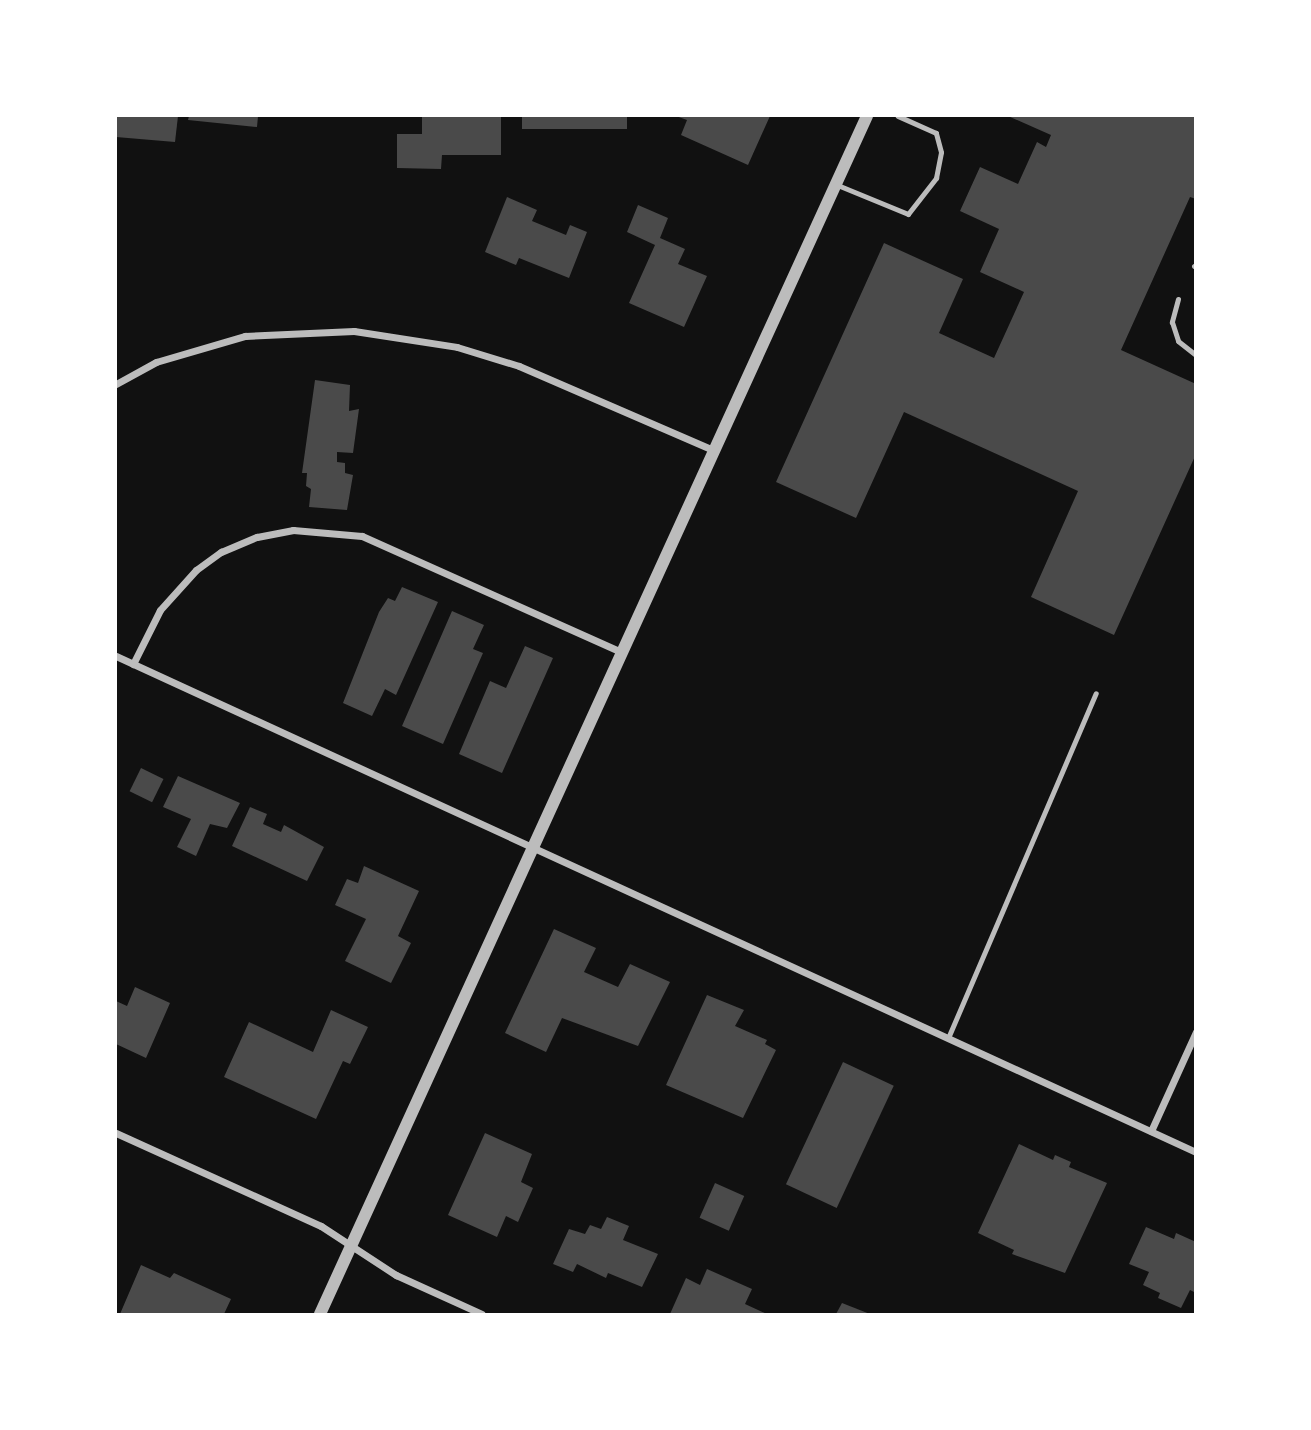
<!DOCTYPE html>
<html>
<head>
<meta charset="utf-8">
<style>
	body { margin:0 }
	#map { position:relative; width:1311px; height:1430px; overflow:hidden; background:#111; font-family:"Nunito Sans",sans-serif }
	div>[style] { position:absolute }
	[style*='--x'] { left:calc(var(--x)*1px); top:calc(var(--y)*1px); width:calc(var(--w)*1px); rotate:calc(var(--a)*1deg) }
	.building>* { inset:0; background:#4a4a4a; transform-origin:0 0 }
	.service>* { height:5px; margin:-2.5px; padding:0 2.5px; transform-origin:2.5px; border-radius:2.5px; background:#bcbcbc }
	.minor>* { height:7px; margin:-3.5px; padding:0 3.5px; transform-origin:3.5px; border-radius:3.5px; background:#bcbcbc }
	.tertiary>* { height:12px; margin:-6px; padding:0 6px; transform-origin:6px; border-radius:6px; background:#bcbcbc }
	span { translate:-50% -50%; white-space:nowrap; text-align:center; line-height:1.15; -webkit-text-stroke:6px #fff; paint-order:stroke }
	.frame { position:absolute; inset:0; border:117px solid #fff; pointer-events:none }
</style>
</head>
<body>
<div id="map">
	<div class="building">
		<i style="clip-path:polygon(116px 116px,178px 116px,175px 142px,116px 137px)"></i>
		<i style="clip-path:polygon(189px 116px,258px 116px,257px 127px,188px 120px)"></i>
		<i style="clip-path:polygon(422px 116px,501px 116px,501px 155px,442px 155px,441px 169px,397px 168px,397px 134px,422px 134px)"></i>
		<i style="left:522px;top:116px;width:105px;height:13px"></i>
		<i style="clip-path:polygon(676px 116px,770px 116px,748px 165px,681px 135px,687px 120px)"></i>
		<i style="clip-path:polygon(1008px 116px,1196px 116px,1196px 199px,1190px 197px,1121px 350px,1196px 384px,1196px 454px,1114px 635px,1031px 597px,1078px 491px,904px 412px,856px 518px,776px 482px,884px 243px,963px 279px,939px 333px,994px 358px,1024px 292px,980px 272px,999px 229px,960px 211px,980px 167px,1018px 184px,1037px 142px,1046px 147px,1051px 135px)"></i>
		<i style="clip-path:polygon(507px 197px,537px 210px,532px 221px,566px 235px,570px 225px,587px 232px,569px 278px,519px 258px,516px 265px,485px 252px)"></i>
		<i style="clip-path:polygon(638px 205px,668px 218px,660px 238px,685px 249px,678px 264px,707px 276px,684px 327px,629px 303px,655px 245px,627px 232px)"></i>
		<i style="clip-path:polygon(315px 380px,350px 385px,349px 411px,359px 409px,353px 453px,337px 452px,337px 462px,345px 463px,345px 473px,353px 475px,347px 510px,309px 507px,311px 489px,306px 486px,307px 473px,302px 473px)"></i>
		<i style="clip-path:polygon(402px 587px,438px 602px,396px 695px,385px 689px,372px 716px,343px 703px,379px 612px,388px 598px,395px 601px)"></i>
		<i style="clip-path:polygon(452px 611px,484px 625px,473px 649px,483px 653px,443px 744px,402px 726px)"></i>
		<i style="clip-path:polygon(525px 646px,553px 658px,502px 773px,459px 754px,490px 681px,506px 688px)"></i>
		<i style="left:141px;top:768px;width:25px;height:26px;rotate:26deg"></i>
		<i style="clip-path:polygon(178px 776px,240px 803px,227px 828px,210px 824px,196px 856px,177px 847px,191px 819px,163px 807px)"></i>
		<i style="clip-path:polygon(250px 807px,267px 814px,263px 824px,281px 832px,284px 825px,324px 847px,307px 881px,232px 846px)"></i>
		<i style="clip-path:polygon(364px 866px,419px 891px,398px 936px,411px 943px,391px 983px,345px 961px,366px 919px,335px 905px,347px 879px,358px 883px)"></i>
		<i style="clip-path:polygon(554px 929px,596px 948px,584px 972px,618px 987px,630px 964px,670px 982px,638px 1046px,562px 1018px,546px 1052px,505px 1033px)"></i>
		<i style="clip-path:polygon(135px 987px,170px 1003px,146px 1058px,116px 1044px,116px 1001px,127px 1006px)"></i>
		<i style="clip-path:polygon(707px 995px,744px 1010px,735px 1026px,767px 1040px,765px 1044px,776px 1050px,743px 1118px,666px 1085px)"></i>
		<i style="clip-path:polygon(331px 1010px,368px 1027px,350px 1064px,343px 1061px,316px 1119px,224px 1077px,249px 1022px,313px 1052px)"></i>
		<i style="left:843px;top:1062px;width:56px;height:135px;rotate:25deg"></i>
		<i style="clip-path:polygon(485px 1133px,532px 1154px,521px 1182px,533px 1188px,518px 1222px,506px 1216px,497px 1237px,448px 1215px)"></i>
		<i style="clip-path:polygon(1019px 1144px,1053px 1160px,1055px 1155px,1071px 1162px,1069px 1167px,1107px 1183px,1065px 1273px,1012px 1254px,1014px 1250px,978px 1233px)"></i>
		<i style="left:715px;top:1183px;width:32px;height:38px;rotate:24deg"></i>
		<i style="clip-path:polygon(607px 1217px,629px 1226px,623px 1240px,658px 1254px,642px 1287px,608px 1273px,606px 1278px,577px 1264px,573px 1272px,553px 1264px,569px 1229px,585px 1234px,590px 1225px,601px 1229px)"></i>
		<i style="clip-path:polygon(1146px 1227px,1174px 1239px,1176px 1233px,1196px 1242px,1196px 1293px,1190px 1290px,1181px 1308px,1158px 1298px,1160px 1293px,1143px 1285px,1149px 1272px,1129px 1264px)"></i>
		<i style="clip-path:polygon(141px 1265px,170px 1278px,174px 1273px,231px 1299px,224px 1314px,120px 1314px)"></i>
		<i style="clip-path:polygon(707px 1269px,752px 1289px,745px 1304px,767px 1314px,670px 1314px,686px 1278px,700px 1285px)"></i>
		<i style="clip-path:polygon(842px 1303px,870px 1314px,836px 1314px)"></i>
	</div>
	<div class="service">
		<i style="--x:835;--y:184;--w:79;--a:22.3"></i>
		<i style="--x:908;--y:214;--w:46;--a:-52.1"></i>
		<i style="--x:936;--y:178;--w:26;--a:-79"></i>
		<i style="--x:941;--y:152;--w:20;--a:-105"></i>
		<i style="--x:936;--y:133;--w:42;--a:-155.9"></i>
		<i style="--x:1194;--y:266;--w:2;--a:-27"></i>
		<i style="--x:1178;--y:299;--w:24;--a:105"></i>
		<i style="--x:1172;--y:322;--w:20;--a:72"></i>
		<i style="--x:1178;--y:341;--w:23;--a:38"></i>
		<i style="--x:948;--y:1038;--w:375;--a:-66.8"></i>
	</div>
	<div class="minor">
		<i style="--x:116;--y:384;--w:46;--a:-28.8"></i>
		<i style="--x:156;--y:362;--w:93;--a:-16.3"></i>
		<i style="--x:245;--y:336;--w:109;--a:-2.6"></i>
		<i style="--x:354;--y:331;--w:104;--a:8.8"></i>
		<i style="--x:457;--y:347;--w:65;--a:17"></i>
		<i style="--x:519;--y:366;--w:209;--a:23.4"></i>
		<i style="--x:116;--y:656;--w:1188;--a:24.67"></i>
		<i style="--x:133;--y:664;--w:60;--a:-63.4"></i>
		<i style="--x:160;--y:610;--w:54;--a:-48"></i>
		<i style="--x:196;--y:570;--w:31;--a:-36"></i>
		<i style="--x:221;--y:552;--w:39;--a:-23"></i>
		<i style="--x:257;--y:537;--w:37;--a:-11"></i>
		<i style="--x:293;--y:530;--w:69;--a:5"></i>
		<i style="--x:362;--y:536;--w:284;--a:24.1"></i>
		<i style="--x:1151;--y:1131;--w:109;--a:-65.6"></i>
		<i style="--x:116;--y:1133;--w:225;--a:24.4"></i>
		<i style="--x:321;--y:1226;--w:90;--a:33.2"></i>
		<i style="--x:396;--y:1275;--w:94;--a:24.4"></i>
	</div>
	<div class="tertiary">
		<i style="--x:320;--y:1314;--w:1317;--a:-65.46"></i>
	</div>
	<div class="frame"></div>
</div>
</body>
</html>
